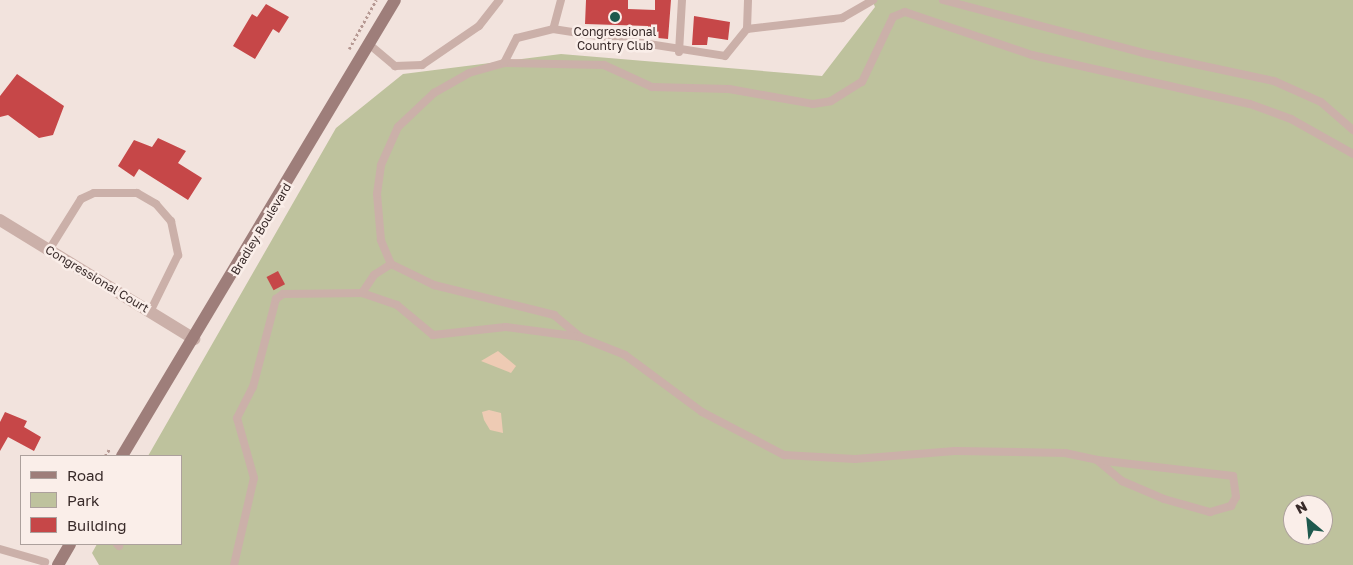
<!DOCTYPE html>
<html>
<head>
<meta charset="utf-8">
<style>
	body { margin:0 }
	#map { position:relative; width:1353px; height:565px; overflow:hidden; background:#f2e3dd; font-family:"Golos Text",sans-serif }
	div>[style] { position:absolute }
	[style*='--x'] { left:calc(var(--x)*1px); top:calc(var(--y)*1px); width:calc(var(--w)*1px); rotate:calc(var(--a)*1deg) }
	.green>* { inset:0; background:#bec29d }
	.sand>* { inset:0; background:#eecbb4 }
	.building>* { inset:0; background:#c64748; transform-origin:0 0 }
	.path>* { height:2.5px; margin-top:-1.25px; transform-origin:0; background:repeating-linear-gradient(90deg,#b69993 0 2.5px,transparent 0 5px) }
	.service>* { height:8px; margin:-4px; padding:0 4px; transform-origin:4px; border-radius:4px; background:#cbb0a9 }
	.minor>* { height:12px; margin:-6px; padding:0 6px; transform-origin:6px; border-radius:6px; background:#cbb0a9 }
	.secondary>* { height:12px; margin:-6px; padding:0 6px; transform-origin:6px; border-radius:6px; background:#9e7e7a }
	.dots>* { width:14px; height:14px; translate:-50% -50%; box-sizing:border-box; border:2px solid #faeee9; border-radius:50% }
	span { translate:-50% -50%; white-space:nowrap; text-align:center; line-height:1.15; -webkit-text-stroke:5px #faeee9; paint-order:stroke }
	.poi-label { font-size:12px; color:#382a29 }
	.street-label { font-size:12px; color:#382a29 }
	.legend { position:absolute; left:20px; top:455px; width:162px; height:90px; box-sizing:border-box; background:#faeee9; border:1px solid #aca09c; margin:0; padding:6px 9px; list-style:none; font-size:15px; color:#382a29 }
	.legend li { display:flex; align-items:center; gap:10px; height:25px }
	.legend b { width:25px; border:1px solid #aca09c }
	.north { position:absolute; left:1283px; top:495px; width:50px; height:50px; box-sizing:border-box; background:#faeee9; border:1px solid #aca09c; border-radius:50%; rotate:332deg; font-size:14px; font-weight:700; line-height:20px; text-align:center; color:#382a29 }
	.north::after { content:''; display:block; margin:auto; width:18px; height:22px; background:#1e594e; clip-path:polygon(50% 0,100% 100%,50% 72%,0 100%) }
</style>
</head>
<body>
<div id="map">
	<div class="green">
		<i style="clip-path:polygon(evenodd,872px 0,1353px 0,1353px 565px,99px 565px,92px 553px,97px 544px,181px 544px,181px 456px,148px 456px,336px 128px,403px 74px,561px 54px,822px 76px,875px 7px,872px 0,1293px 505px,1323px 505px,1323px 535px,1293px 535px,1293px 505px)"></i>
	</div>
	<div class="sand">
		<i style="clip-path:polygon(498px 351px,516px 366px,511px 373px,481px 361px)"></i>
		<i style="clip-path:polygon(489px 410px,501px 413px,503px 433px,490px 430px,484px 420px,482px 412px)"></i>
	</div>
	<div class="building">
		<i style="clip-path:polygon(586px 0,628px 0,628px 9px,655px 10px,655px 0,671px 0,668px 39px,648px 37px,648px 26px,585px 24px)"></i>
		<i style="clip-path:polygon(266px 4px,289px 17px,279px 33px,273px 29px,255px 59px,233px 46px,252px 14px,257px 17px)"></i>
		<i style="clip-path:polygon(694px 16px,730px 22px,728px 40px,708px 37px,707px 45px,692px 45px)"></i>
		<i style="clip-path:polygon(17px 74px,64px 106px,53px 135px,39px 138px,8px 115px,0 117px,0 96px)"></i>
		<i style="clip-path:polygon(158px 138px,186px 151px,178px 163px,202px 178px,188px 200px,139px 169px,134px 177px,118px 166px,134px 140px,152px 147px)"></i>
		<i style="left:278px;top:271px;width:15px;height:13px;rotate:62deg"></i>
		<i style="clip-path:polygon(5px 412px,27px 421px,24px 427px,41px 437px,34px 451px,8px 437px,0 451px,0 422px)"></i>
	</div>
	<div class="path">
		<i style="--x:349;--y:49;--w:56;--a:-61.1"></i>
		<i style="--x:105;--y:456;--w:9;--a:-58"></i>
	</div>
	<div class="service">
		<i style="--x:561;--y:0;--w:30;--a:105"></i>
		<i style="--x:553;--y:29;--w:174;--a:8.9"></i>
		<i style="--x:725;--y:56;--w:35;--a:-51"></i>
		<i style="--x:747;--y:29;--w:29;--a:-88"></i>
		<i style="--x:943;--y:0;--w:207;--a:14.8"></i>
		<i style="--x:1143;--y:53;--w:134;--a:12.1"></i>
		<i style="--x:1274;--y:81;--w:51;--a:24.1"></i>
		<i style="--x:1321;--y:102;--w:43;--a:41.2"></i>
		<i style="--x:747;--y:29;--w:96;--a:-6.6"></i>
		<i style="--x:842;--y:18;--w:36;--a:-30"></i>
		<i style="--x:370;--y:45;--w:33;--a:40"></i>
		<i style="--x:395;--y:66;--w:27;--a:-2"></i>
		<i style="--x:422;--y:65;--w:69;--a:-34.4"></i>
		<i style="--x:479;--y:26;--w:33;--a:-52"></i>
		<i style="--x:679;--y:52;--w:52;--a:-86.7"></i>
		<i style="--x:504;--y:63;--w:100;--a:1.1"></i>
		<i style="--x:604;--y:65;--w:53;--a:24.6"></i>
		<i style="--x:652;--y:87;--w:77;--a:1.5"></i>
		<i style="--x:729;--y:89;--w:85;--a:10.1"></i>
		<i style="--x:813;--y:104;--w:18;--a:-9"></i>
		<i style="--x:831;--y:101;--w:36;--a:-32"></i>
		<i style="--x:862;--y:82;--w:72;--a:-64.5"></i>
		<i style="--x:893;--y:17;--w:13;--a:-23"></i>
		<i style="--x:905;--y:12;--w:134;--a:18.7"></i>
		<i style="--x:1032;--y:55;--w:223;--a:12.7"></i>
		<i style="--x:1250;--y:104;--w:44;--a:20.1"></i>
		<i style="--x:1291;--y:119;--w:71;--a:29.4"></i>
		<i style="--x:49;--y:250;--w:60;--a:-57.9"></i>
		<i style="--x:81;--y:199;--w:14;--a:-25"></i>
		<i style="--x:94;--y:193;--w:43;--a:0"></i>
		<i style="--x:137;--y:193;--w:22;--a:30"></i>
		<i style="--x:156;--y:204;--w:23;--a:49"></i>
		<i style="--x:171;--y:221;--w:35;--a:78"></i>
		<i style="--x:178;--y:255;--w:64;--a:116.2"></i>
		<i style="--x:391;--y:264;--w:48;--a:26"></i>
		<i style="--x:434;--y:285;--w:124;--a:14"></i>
		<i style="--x:554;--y:315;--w:34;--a:40"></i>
		<i style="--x:362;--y:293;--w:37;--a:19"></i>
		<i style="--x:397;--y:305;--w:47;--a:39.8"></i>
		<i style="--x:433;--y:335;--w:73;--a:-6.3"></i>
		<i style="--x:506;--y:327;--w:75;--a:7.7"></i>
		<i style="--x:580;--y:337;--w:48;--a:21.8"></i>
		<i style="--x:625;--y:355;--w:96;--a:36.5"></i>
		<i style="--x:702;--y:412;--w:93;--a:27.7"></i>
		<i style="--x:784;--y:455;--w:71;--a:3.2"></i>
		<i style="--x:855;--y:459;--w:100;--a:-4.6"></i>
		<i style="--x:955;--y:451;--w:110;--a:1"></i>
		<i style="--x:1065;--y:453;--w:33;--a:12"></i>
		<i style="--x:1097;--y:460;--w:33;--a:40"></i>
		<i style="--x:1122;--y:481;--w:46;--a:23.2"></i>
		<i style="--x:1164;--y:499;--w:48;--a:15.8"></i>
		<i style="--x:1210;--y:512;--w:22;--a:-16"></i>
		<i style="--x:1231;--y:506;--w:10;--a:-61"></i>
		<i style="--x:1236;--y:497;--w:21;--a:-98"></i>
		<i style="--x:1233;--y:476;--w:137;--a:-173.3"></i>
		<i style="--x:117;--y:544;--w:3;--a:45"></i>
		<i style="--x:0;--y:549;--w:47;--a:16.1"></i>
		<i style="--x:234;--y:565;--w:89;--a:-77.1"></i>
		<i style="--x:254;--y:478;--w:62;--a:-105.8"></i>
		<i style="--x:237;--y:418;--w:35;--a:-63"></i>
		<i style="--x:253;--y:387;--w:91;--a:-75.4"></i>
		<i style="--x:276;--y:299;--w:9;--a:-36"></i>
		<i style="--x:283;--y:294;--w:79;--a:-0.7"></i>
		<i style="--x:362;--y:293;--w:22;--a:-56"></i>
		<i style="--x:374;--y:275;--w:20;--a:-33"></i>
		<i style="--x:391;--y:264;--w:26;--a:-113"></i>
		<i style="--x:381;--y:240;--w:46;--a:-95"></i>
		<i style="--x:377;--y:194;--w:29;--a:-82"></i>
		<i style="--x:381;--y:165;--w:42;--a:-65.9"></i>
		<i style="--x:398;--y:127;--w:50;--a:-43.4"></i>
		<i style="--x:434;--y:93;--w:40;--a:-29.7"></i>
		<i style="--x:469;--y:73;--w:36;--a:-16"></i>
		<i style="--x:504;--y:63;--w:28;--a:-63"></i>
		<i style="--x:517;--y:38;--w:37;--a:-14"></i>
	</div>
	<div class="minor">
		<i style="--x:0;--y:220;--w:228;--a:31.5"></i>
	</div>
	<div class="secondary">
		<i style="--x:122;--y:456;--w:531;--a:-59.09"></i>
		<i style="--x:58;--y:565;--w:24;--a:-60"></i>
	</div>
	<div class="dots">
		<i style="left:615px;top:17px;background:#1e594e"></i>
	</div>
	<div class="poi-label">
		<span style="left:615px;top:39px">Congressional<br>Country Club</span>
	</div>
	<div class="street-label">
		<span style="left:261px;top:229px;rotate:-59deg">Bradley Boulevard</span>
		<span style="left:97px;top:279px;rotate:31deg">Congressional Court</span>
	</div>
	<ul class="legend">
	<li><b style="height:6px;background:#9e7e7a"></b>Road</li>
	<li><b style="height:14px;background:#bec29d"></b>Park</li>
	<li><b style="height:14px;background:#c64748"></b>Building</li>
	</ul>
	<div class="north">N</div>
</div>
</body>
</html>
